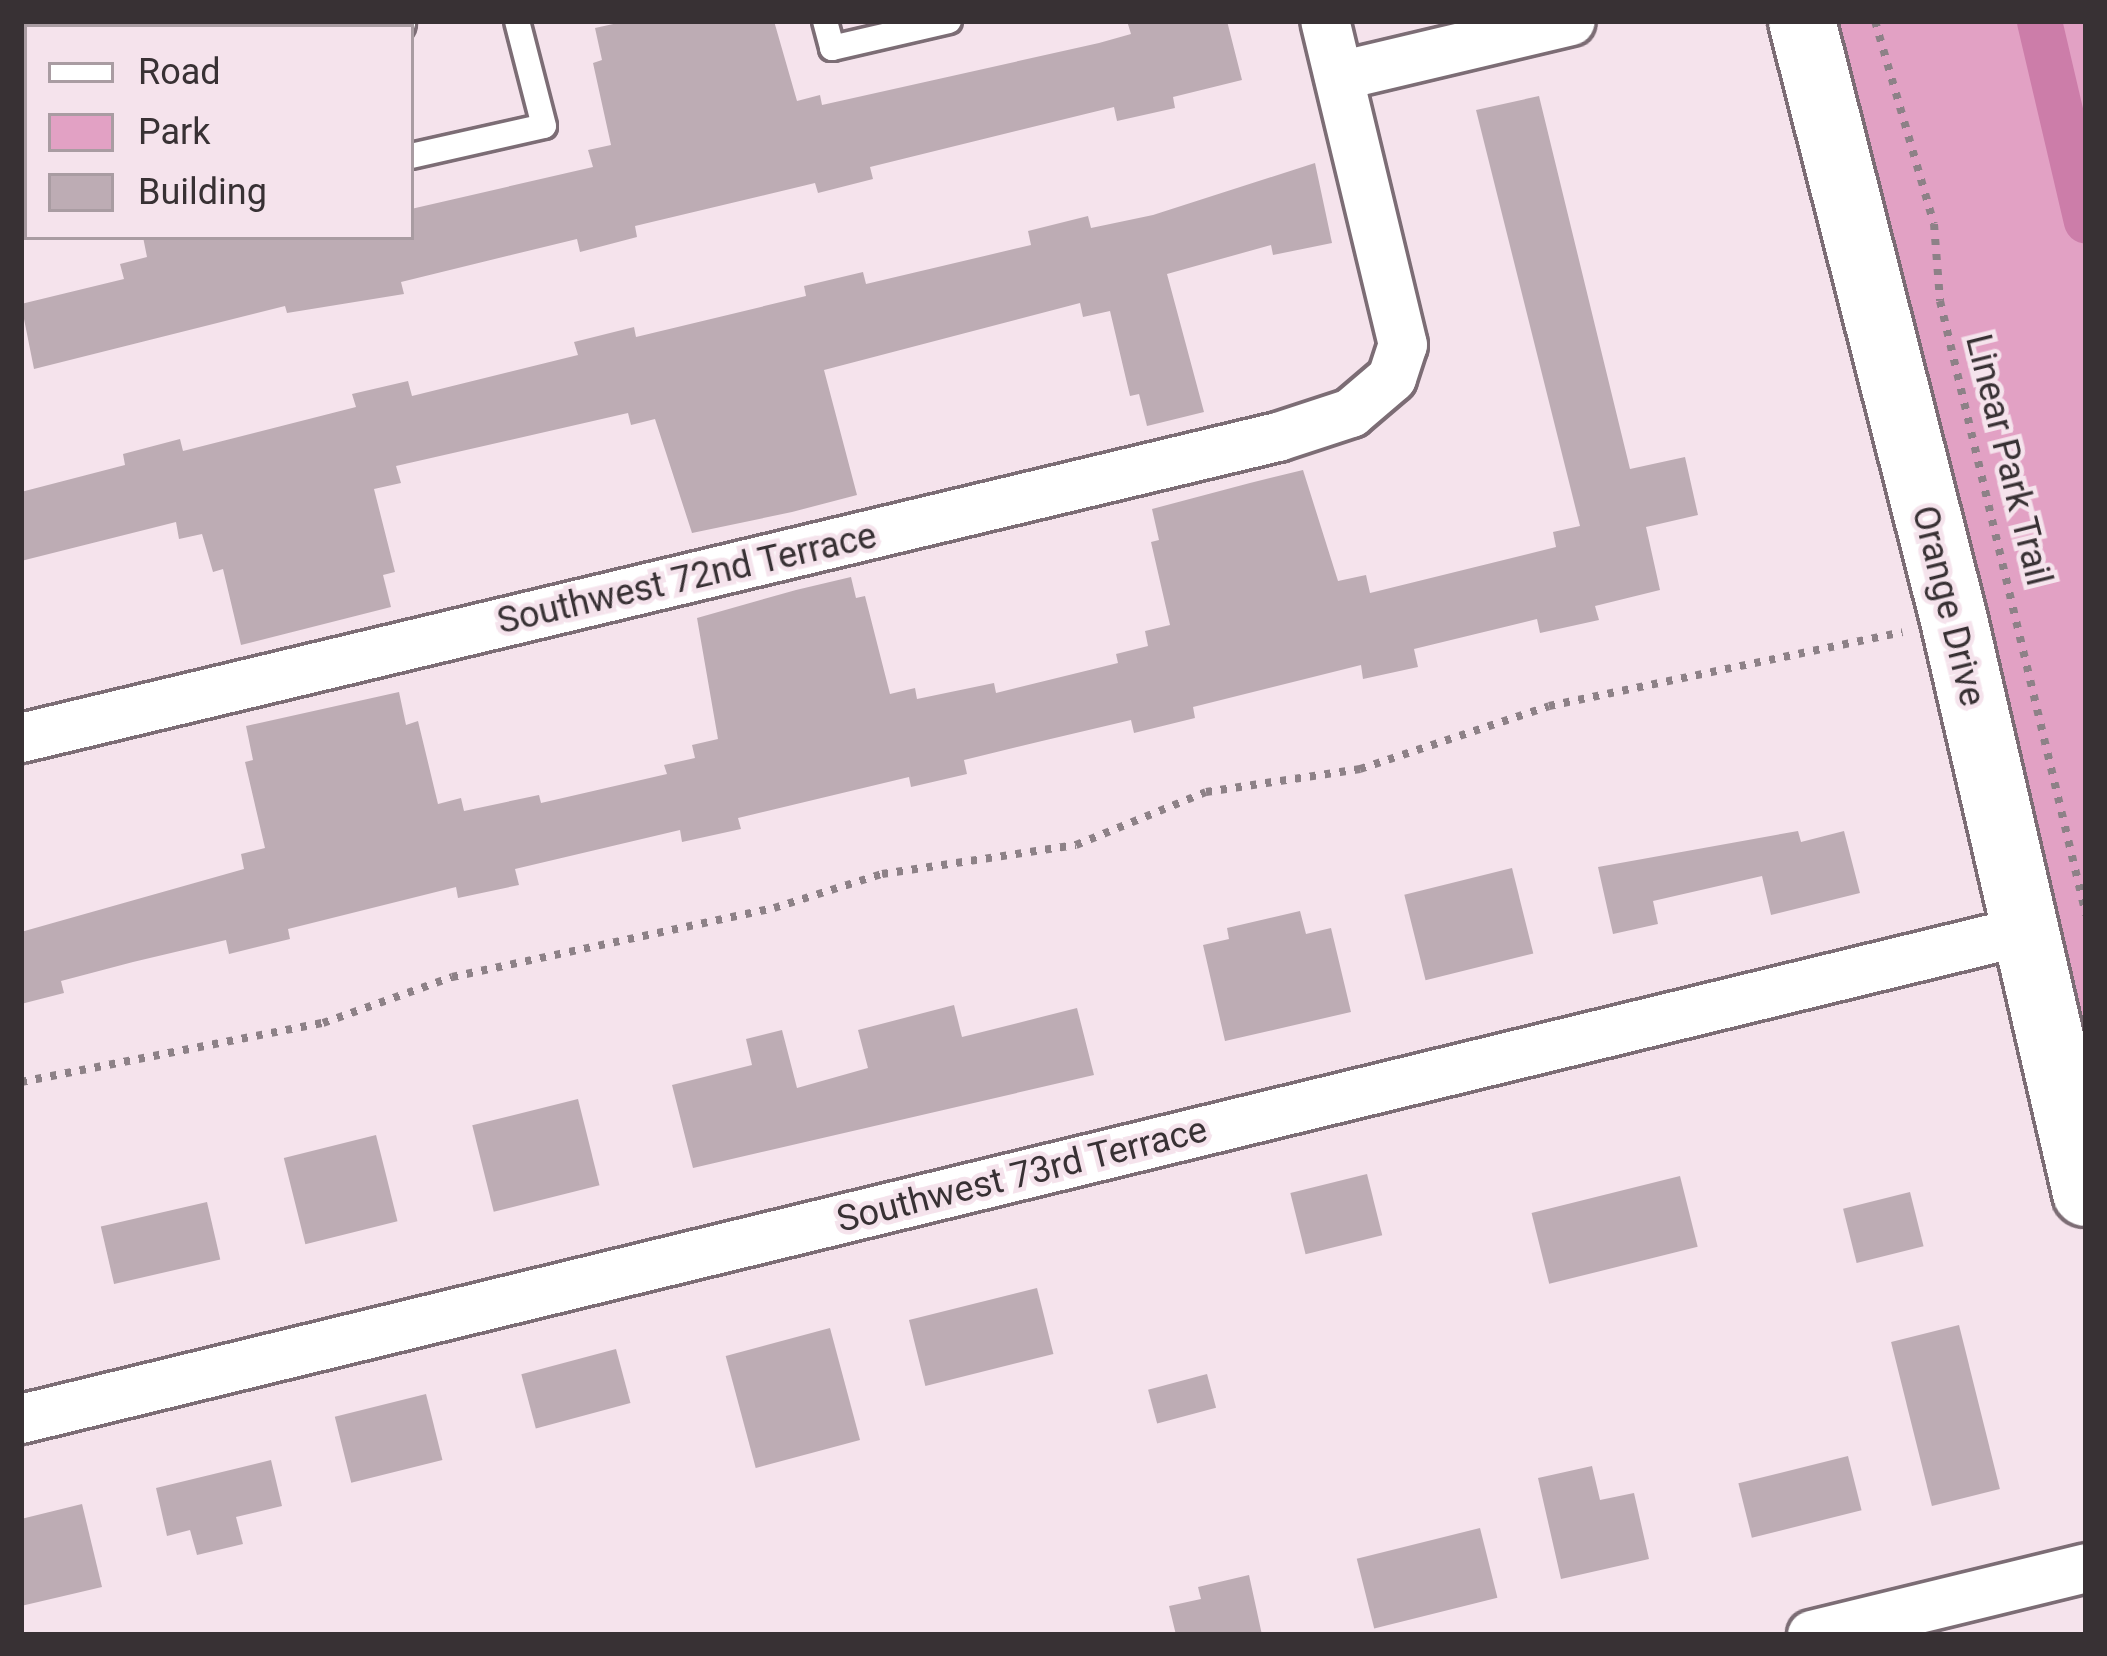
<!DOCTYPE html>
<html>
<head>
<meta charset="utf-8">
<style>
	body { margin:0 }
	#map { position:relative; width:2107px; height:1656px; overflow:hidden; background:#f5e3ec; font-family:Roboto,sans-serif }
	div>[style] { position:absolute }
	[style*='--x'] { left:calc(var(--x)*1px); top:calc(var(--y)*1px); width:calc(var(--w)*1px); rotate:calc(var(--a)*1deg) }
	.green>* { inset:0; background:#e2a1c4 }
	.canal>* { height:45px; margin:-22.5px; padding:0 22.5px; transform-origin:22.5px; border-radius:22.5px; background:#cc7da9 }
	.building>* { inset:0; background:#bdacb4; transform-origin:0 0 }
	.path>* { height:8px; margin-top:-4px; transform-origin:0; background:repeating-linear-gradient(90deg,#8d8187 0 6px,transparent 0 15px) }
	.roads { filter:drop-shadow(3px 0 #7c6d75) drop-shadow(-3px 0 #7c6d75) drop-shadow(0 3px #7c6d75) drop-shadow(0 -3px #7c6d75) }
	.lane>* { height:24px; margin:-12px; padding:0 12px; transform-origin:12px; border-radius:12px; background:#fff }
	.street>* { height:48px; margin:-24px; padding:0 24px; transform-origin:24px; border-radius:24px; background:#fff }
	.secondary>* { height:66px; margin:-33px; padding:0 33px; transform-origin:33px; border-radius:33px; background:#fff }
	span { translate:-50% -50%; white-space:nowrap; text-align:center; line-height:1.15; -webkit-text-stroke:9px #f5e3ec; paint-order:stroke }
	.street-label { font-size:36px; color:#383134 }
	.frame { position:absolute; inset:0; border:24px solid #383134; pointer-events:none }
	.legend { position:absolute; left:24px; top:24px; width:390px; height:216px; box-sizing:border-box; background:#f5e3ec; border:3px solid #a99ca2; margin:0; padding:15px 21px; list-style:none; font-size:36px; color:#383134 }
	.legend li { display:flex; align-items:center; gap:24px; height:60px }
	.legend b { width:60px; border:3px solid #a99ca2 }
</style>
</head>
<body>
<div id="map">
	<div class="green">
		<i style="clip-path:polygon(1836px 21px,2086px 21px,2086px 1108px,1954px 504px)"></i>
	</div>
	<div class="canal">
		<i style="--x:2039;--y:21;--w:205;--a:76.8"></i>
	</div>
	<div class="building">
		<i style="clip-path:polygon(627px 21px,774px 21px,797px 101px,820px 95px,822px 105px,1099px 43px,1131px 34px,1127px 21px,1227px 21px,1242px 80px,1173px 97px,1175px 108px,1117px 121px,1114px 107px,870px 167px,873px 179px,818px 193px,815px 183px,635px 226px,637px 237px,580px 252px,577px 239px,401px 282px,404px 294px,287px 313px,285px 306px,34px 369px,21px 304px,124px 279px,120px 264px,147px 257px,143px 237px,411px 237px,411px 209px,593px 167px,588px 150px,611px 145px,593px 63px,602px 60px,595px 28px)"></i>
		<i style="clip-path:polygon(1539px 96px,1630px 469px,1685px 457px,1698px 515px,1646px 527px,1660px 590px,1595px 606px,1599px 620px,1540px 633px,1537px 619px,1414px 649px,1418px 667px,1363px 679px,1361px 665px,1193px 707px,1195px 718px,1134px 733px,1131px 720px,1042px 741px,964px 760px,967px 774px,911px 787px,909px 777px,738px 818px,741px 829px,682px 842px,680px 830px,515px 869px,519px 885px,458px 898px,456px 887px,288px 929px,290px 939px,229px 954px,226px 940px,133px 962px,61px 981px,64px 993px,21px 1004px,21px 932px,244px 869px,241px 854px,265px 848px,245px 762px,253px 760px,246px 726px,399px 692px,406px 725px,418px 721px,438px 804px,461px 798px,464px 811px,539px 795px,541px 803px,667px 774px,664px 765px,695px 758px,692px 745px,718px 739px,697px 618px,796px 590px,851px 577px,856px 598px,865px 596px,890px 694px,915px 688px,917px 699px,994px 683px,996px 693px,1118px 663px,1116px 654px,1148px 646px,1145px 631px,1170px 625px,1151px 542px,1159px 540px,1152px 509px,1250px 483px,1303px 470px,1338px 581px,1366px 575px,1370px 593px,1556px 547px,1553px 532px,1580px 526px,1476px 110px)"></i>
		<i style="clip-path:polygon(1315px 163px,1332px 243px,1273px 255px,1271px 245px,1167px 274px,1204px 412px,1147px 426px,1139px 394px,1130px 396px,1110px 311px,1083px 317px,1080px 303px,824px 370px,857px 495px,792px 512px,692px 533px,655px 419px,631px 425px,628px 413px,396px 466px,401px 483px,374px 489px,395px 572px,383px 575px,391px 607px,241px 645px,223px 569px,213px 572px,202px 534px,179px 539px,176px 522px,21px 561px,21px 492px,125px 465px,123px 454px,180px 439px,183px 451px,356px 407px,352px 394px,408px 381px,412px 396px,578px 355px,574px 342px,634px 327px,636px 337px,806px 296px,804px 286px,863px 272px,866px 284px,1031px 245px,1028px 231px,1088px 216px,1091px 228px,1153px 215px)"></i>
		<i style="clip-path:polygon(1798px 831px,1801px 842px,1844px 831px,1860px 893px,1771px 915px,1762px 876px,1653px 901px,1658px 924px,1613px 934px,1598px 867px)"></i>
		<i style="left:1512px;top:868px;width:88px;height:111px;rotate:76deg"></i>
		<i style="clip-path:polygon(1300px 911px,1306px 934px,1331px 928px,1351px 1012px,1225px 1041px,1203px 945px,1229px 939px,1227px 928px)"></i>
		<i style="clip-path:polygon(954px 1005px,962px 1037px,1077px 1008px,1094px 1075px,693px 1168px,672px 1085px,752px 1065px,746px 1039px,782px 1030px,797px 1088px,868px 1068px,858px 1030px)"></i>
		<i style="left:578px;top:1099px;width:89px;height:109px;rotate:76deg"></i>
		<i style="left:376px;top:1135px;width:89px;height:95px;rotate:76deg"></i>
		<i style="left:1367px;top:1174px;width:63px;height:79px;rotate:76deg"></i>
		<i style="left:1680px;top:1176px;width:73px;height:153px;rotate:76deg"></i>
		<i style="left:1910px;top:1192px;width:56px;height:69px;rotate:76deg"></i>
		<i style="left:207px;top:1202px;width:59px;height:109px;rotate:77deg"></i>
		<i style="left:1037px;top:1288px;width:68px;height:132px;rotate:76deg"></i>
		<i style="left:1959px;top:1325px;width:169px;height:70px;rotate:76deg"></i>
		<i style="left:830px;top:1328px;width:116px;height:108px;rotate:75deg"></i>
		<i style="left:616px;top:1349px;width:56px;height:98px;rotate:75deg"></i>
		<i style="left:1207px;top:1374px;width:35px;height:61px;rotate:75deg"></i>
		<i style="left:426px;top:1394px;width:68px;height:94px;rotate:76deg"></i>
		<i style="left:1848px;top:1456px;width:56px;height:113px;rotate:76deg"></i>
		<i style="clip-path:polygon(271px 1460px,282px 1506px,236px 1517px,243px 1544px,197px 1555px,190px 1530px,167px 1536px,156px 1488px)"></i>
		<i style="clip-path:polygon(1592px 1466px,1600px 1500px,1634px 1493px,1649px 1559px,1561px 1579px,1538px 1478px)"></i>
		<i style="clip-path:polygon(82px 1504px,102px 1587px,21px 1606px,21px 1519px)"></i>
		<i style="left:1480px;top:1528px;width:72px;height:127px;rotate:76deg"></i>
		<i style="clip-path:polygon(1249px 1575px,1262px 1635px,1176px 1635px,1169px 1606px,1201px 1599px,1198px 1587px)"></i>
	</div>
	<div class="path">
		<i style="--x:1875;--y:21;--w:211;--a:73.8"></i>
		<i style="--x:1934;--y:224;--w:77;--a:85.5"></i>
		<i style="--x:1940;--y:301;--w:631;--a:76.62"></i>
		<i style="--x:21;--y:1082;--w:308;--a:-11.1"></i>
		<i style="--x:323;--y:1023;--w:137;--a:-19.6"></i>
		<i style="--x:452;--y:977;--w:329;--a:-12.1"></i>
		<i style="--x:774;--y:908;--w:113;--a:-17.5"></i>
		<i style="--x:882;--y:874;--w:196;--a:-8.5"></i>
		<i style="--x:1076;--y:845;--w:140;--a:-22.2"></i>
		<i style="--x:1206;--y:792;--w:156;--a:-8.5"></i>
		<i style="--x:1360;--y:769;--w:199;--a:-18.4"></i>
		<i style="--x:1549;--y:706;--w:361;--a:-11.8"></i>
	</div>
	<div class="roads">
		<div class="lane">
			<i style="--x:825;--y:21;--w:28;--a:75"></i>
			<i style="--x:832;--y:48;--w:120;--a:-13"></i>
			<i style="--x:411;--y:156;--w:136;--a:-12.7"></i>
			<i style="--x:544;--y:126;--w:108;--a:-104.4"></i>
		</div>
		<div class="street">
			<i style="--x:366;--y:27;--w:26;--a:-13"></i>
			<i style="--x:1339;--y:76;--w:238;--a:-13.3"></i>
			<i style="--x:21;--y:112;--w:6;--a:-18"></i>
			<i style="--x:21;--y:738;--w:1293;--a:-13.47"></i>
			<i style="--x:1278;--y:437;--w:77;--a:-18.2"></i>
			<i style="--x:1351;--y:413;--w:54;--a:-40.5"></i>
			<i style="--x:1392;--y:378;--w:35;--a:-72"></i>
			<i style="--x:1403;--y:345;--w:333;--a:-103.5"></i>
			<i style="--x:21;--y:1419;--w:2062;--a:-13.69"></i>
			<i style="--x:1812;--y:1635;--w:282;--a:-13.7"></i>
		</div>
		<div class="secondary">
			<i style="--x:1802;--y:21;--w:618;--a:75.76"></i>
			<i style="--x:1954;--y:620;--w:588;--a:77.03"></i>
		</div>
	</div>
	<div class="street-label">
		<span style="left:2008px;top:460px;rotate:76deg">Linear Park Trail</span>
		<span style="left:687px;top:579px;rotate:-13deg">Southwest 72nd Terrace</span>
		<span style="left:1948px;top:606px;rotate:76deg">Orange Drive</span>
		<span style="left:1022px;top:1175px;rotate:-14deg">Southwest 73rd Terrace</span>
	</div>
	<div class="frame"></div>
	<ul class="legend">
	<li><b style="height:15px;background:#fff"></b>Road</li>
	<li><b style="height:33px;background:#e2a1c4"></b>Park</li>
	<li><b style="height:33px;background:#bdacb4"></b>Building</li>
	</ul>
</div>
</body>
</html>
